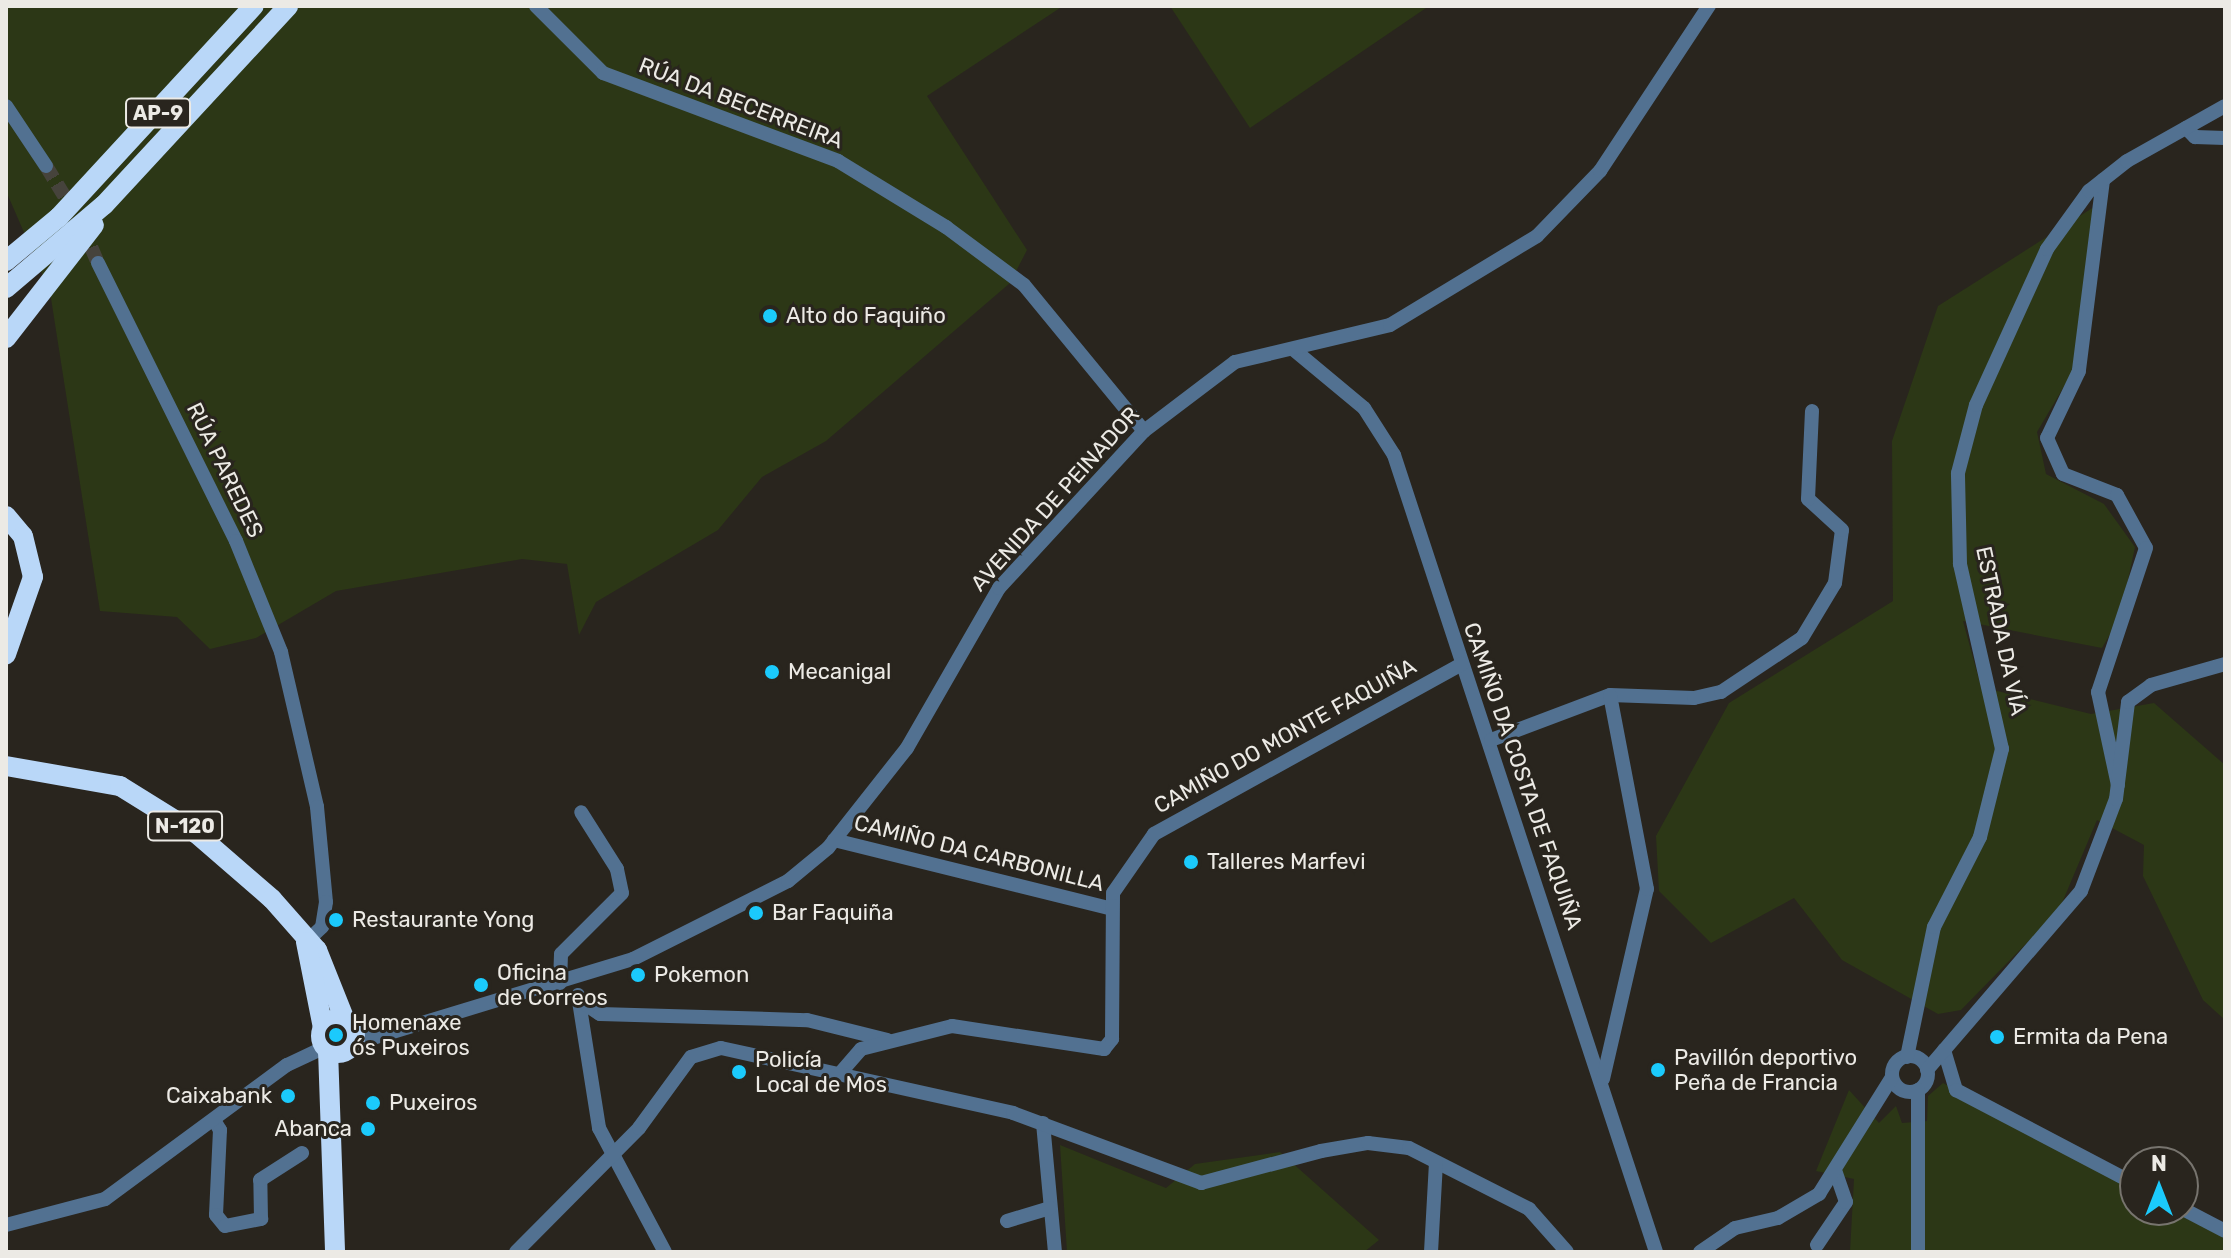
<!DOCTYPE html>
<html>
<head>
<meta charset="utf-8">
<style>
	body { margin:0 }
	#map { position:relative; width:2231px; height:1258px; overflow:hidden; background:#29251e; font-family:Rubik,sans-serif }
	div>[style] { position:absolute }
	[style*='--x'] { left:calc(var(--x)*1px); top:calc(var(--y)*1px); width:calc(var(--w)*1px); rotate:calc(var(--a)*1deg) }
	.green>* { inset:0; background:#2c3716 }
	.minor-tunnel>* { height:14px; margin-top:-7px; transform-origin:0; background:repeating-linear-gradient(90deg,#46433c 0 14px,transparent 0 21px) }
	.minor>* { height:14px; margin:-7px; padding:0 7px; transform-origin:7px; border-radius:7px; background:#527191 }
	.minor>.ring { margin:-7px; padding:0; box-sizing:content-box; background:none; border:14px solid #527191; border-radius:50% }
	.highway>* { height:20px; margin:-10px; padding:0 10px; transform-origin:10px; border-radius:10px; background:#b9d7f8 }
	.highway>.ring { margin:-10px; padding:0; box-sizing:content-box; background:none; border:20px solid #b9d7f8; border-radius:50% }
	.dots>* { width:22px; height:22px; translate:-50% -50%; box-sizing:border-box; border:4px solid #29251e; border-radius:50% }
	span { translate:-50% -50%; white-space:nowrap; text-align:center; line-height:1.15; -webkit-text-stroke:6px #29251e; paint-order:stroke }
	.shield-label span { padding:2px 6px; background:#29251e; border:2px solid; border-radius:6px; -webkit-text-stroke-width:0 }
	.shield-label { font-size:20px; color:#eceae5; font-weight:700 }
	.street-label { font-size:22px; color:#eceae5 }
	.poi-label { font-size:22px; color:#eceae5 }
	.left { translate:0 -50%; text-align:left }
	.right { translate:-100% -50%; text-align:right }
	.frame { position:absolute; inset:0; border:8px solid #eceae5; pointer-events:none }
	.north { position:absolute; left:2119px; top:1146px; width:80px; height:80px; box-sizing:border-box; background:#29251e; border:2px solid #77746e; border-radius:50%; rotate:0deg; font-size:22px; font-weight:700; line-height:32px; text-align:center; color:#eceae5 }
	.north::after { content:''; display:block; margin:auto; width:28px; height:36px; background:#1bcafc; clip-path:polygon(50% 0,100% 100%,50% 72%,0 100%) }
</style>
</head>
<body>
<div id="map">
	<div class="green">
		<i style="clip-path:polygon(6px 6px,1063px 6px,927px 96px,1027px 250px,1010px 283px,826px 441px,762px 477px,718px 530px,596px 602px,579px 635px,567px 564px,522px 559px,336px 591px,256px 638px,210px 649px,177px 617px,100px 611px,50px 292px,6px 191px)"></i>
		<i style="clip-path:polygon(1170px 6px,1429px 6px,1250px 128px)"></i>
		<i style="clip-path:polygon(2094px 207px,2076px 366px,2037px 432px,2046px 474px,2104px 504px,2135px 547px,2120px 617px,2102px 648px,1963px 621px,1981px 687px,2091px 714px,2154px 703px,2225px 765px,2225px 1020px,2203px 1000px,2143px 876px,2144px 845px,2097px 820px,2059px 910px,1961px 1010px,1938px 1014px,1842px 960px,1794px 898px,1711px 943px,1659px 891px,1656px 836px,1729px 703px,1893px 601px,1892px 441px,1938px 306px)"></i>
		<i style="clip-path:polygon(1943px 1083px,2135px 1185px,2135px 1210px,2182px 1210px,2225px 1233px,2225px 1252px,1850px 1252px,1854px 1179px,1816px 1171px,1849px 1090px,1879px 1123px,1896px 1106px,1902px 1123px,1927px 1121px,1928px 1096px)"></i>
		<i style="clip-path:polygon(1060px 1145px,1166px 1188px,1195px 1164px,1280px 1152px,1379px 1240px,1364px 1252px,1067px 1252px)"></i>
	</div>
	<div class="minor-tunnel">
		<i style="--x:46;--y:166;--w:52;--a:58.5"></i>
		<i style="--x:83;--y:228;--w:38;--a:67"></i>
	</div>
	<div class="minor">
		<i style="--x:536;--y:6;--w:95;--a:45"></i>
		<i style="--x:603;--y:73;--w:251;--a:20.5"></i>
		<i style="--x:838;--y:161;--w:127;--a:31.4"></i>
		<i style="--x:946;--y:227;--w:97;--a:36.6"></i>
		<i style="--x:1024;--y:285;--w:189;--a:50.6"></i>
		<i style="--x:6;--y:106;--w:72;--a:56.3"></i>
		<i style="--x:2186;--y:128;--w:13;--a:45"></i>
		<i style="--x:2195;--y:137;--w:30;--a:2"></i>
		<i style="--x:2103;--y:180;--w:193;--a:97.2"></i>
		<i style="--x:2079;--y:371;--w:74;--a:115.5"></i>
		<i style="--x:2047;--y:438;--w:39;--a:66"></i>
		<i style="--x:2063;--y:474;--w:58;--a:21.3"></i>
		<i style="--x:2117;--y:495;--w:60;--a:61.3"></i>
		<i style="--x:2146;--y:548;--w:152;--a:108.4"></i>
		<i style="--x:2098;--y:692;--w:95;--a:77.9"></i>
		<i style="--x:98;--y:263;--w:310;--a:63.6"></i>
		<i style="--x:236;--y:541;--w:120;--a:67.9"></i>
		<i style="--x:281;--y:652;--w:159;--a:76.9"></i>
		<i style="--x:317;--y:807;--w:95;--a:84.6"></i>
		<i style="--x:326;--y:902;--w:25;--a:99"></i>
		<i style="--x:322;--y:927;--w:22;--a:137"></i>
		<i style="--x:1293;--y:349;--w:92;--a:39.7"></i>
		<i style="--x:1364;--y:408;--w:56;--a:57.4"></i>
		<i style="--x:1394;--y:455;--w:839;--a:71.8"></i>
		<i style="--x:1491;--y:740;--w:127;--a:-20.7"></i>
		<i style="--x:1610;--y:695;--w:84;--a:2"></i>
		<i style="--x:1694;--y:698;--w:28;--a:-13"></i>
		<i style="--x:1721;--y:692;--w:97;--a:-33.7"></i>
		<i style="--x:1802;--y:638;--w:64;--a:-59"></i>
		<i style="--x:1835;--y:583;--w:53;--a:-82.5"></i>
		<i style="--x:1842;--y:530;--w:46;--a:-137.6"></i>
		<i style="--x:1808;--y:499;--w:88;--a:-87.4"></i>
		<i style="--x:834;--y:840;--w:286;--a:13.9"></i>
		<i style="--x:560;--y:983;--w:29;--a:-88"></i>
		<i style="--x:561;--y:954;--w:86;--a:-45"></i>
		<i style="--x:622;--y:893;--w:25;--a:-102"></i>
		<i style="--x:617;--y:869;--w:67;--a:-122.3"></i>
		<i style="--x:578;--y:995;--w:135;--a:81"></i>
		<i style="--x:599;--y:1128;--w:140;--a:62"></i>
		<i style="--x:579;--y:1000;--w:25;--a:34"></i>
		<i style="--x:600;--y:1014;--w:207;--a:1.7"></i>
		<i style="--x:807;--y:1020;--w:83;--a:13.9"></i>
		<i style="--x:351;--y:1024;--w:31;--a:7"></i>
		<i style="--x:353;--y:1044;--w:293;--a:-16.9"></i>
		<i style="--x:633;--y:959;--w:174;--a:-26.7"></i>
		<i style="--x:788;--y:881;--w:52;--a:-39.5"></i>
		<i style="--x:828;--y:848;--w:127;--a:-51.7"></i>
		<i style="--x:907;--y:748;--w:185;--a:-60.1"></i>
		<i style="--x:999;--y:588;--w:214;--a:-47.3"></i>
		<i style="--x:1144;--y:431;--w:114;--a:-37.2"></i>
		<i style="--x:1235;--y:362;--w:159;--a:-13.4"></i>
		<i style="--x:1390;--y:325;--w:172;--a:-31.2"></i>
		<i style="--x:1537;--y:236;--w:91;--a:-45.9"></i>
		<i style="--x:1600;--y:171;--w:198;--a:-56.6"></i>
		<i style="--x:1944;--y:1050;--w:42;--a:73.3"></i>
		<i style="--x:1956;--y:1090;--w:202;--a:27.7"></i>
		<i class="ring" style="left:1892px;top:1056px;width:22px;height:22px"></i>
		<i style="--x:1907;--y:1057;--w:133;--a:-78.3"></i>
		<i style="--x:1934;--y:927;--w:101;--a:-62.9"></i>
		<i style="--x:1980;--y:837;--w:91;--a:-76"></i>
		<i style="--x:2002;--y:749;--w:190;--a:-102.8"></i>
		<i style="--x:1960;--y:564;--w:91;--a:-91.3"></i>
		<i style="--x:1958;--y:473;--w:70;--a:-75.2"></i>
		<i style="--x:1976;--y:405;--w:171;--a:-65.5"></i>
		<i style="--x:2047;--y:249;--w:72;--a:-54.1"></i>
		<i style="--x:2089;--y:191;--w:48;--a:-38.3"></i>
		<i style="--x:2127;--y:161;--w:112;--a:-29.3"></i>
		<i style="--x:1927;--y:1070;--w:236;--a:-49.3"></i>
		<i style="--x:2081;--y:891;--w:98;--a:-69.2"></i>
		<i style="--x:2116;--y:799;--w:98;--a:-82.9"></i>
		<i style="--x:2128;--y:702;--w:29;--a:-36"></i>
		<i style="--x:2151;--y:685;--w:77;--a:-15.8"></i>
		<i style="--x:842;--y:1071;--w:29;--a:-49"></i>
		<i style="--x:861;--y:1049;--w:94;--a:-14.2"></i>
		<i style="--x:952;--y:1026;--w:154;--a:8.6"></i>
		<i style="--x:1104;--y:1049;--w:13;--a:-51"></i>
		<i style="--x:1112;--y:1039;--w:146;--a:-89.6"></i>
		<i style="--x:1113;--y:893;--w:72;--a:-55.2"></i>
		<i style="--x:1154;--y:834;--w:352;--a:-28.9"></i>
		<i style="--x:1603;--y:1079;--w:195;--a:-77"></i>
		<i style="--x:1647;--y:889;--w:197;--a:-100.8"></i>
		<i style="--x:214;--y:1120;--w:12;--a:59"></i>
		<i style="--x:220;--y:1130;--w:85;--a:92.7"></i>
		<i style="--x:216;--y:1215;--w:14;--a:51"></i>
		<i style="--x:225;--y:1226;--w:37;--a:-11"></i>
		<i style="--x:261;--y:1219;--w:39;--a:-91"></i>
		<i style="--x:260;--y:1180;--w:50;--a:-32.7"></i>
		<i style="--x:1043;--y:1123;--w:130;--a:84.7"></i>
		<i style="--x:2183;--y:1209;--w:47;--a:27.6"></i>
		<i style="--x:1007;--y:1221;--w:45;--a:-16.8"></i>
		<i style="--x:6;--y:1225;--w:102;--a:-14.7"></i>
		<i style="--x:105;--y:1199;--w:226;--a:-36.4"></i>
		<i style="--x:287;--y:1065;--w:42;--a:-25.3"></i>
		<i style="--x:1817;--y:1245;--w:52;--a:-56"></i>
		<i style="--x:1846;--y:1202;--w:31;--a:-109"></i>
		<i style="--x:516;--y:1252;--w:175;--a:-45.2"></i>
		<i style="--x:639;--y:1128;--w:88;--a:-53.8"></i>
		<i style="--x:691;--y:1057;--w:31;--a:-17"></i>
		<i style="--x:721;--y:1048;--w:299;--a:12.5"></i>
		<i style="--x:1013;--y:1113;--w:201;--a:20.4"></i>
		<i style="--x:1201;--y:1183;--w:124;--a:-14.9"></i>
		<i style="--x:1321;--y:1151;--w:48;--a:-9.7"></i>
		<i style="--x:1368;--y:1143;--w:41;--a:7"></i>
		<i style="--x:1409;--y:1148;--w:135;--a:26.9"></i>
		<i style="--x:1529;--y:1209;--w:57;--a:48.5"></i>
		<i style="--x:1431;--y:1252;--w:90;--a:-86.8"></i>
		<i style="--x:1700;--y:1252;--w:42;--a:-34.4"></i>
		<i style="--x:1735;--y:1228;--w:44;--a:-13.1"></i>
		<i style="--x:1778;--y:1218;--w:48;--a:-30.3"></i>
		<i style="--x:1819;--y:1194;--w:138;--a:-58"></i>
		<i style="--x:1918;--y:1252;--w:162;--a:-90"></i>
	</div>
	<div class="highway">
		<i style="--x:6;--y:261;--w:69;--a:-39.7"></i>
		<i style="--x:59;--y:217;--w:287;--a:-47.3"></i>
		<i style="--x:6;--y:288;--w:128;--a:-40.3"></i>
		<i style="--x:104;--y:205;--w:271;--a:-47.2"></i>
		<i style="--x:6;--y:338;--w:143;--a:-52.1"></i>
		<i style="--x:6;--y:516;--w:26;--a:50"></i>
		<i style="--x:23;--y:536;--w:42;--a:76.3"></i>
		<i style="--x:33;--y:577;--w:82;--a:109.3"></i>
		<i style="--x:6;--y:766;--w:116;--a:10"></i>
		<i style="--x:120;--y:786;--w:91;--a:31.9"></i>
		<i style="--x:197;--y:834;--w:99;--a:40.9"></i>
		<i style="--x:272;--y:899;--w:68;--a:48.6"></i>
		<i style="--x:317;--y:950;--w:75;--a:68.2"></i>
		<i style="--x:306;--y:942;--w:88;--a:78.8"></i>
		<i class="ring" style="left:321px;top:1019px;width:14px;height:14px"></i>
		<i style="--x:328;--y:1050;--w:202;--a:88"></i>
	</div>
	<div class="dots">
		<i style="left:770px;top:316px;background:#1bcafc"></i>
		<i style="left:772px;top:672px;background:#1bcafc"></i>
		<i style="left:1191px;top:862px;background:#1bcafc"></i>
		<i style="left:756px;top:913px;background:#1bcafc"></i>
		<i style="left:336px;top:920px;background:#1bcafc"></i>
		<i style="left:638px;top:975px;background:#1bcafc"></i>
		<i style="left:481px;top:985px;background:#1bcafc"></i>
		<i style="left:336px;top:1035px;background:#1bcafc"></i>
		<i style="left:1997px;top:1037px;background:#1bcafc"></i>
		<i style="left:1658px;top:1070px;background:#1bcafc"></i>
		<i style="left:739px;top:1072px;background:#1bcafc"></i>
		<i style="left:288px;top:1096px;background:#1bcafc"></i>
		<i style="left:373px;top:1103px;background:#1bcafc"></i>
		<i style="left:368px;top:1129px;background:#1bcafc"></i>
	</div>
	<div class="shield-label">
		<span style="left:158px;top:113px">AP-9</span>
		<span style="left:185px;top:826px">N-120</span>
	</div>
	<div class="street-label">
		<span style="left:741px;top:103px;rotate:21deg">RÚA DA BECERREIRA</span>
		<span style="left:225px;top:470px;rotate:64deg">RÚA PAREDES</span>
		<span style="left:1055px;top:499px;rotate:-48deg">AVENIDA DE PEINADOR</span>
		<span style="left:2001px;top:631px;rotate:78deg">ESTRADA DA VÍA</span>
		<span style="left:1285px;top:736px;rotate:-29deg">CAMIÑO DO MONTE FAQUIÑA</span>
		<span style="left:1523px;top:776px;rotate:71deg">CAMIÑO DA COSTA DE FAQUIÑA</span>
		<span style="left:979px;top:853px;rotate:14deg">CAMIÑO DA CARBONILLA</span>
	</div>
	<div class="poi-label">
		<span class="left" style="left:786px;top:316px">Alto do Faquiño</span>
		<span class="left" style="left:788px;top:672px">Mecanigal</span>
		<span class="left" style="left:1207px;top:862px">Talleres Marfevi</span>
		<span class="left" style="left:772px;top:913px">Bar Faquiña</span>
		<span class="left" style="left:352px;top:920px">Restaurante Yong</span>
		<span class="left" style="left:497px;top:985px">Oficina<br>de Correos</span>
		<span class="left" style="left:654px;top:975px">Pokemon</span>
		<span class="left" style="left:352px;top:1035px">Homenaxe<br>ós Puxeiros</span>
		<span class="left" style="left:2013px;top:1037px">Ermita da Pena</span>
		<span class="left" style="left:1674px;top:1070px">Pavillón deportivo<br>Peña de Francia</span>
		<span class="left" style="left:755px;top:1072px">Policía<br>Local de Mos</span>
		<span class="right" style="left:272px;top:1096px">Caixabank</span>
		<span class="left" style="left:389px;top:1103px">Puxeiros</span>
		<span class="right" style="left:352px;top:1129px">Abanca</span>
	</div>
	<div class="frame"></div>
	<div class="north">N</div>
</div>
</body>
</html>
